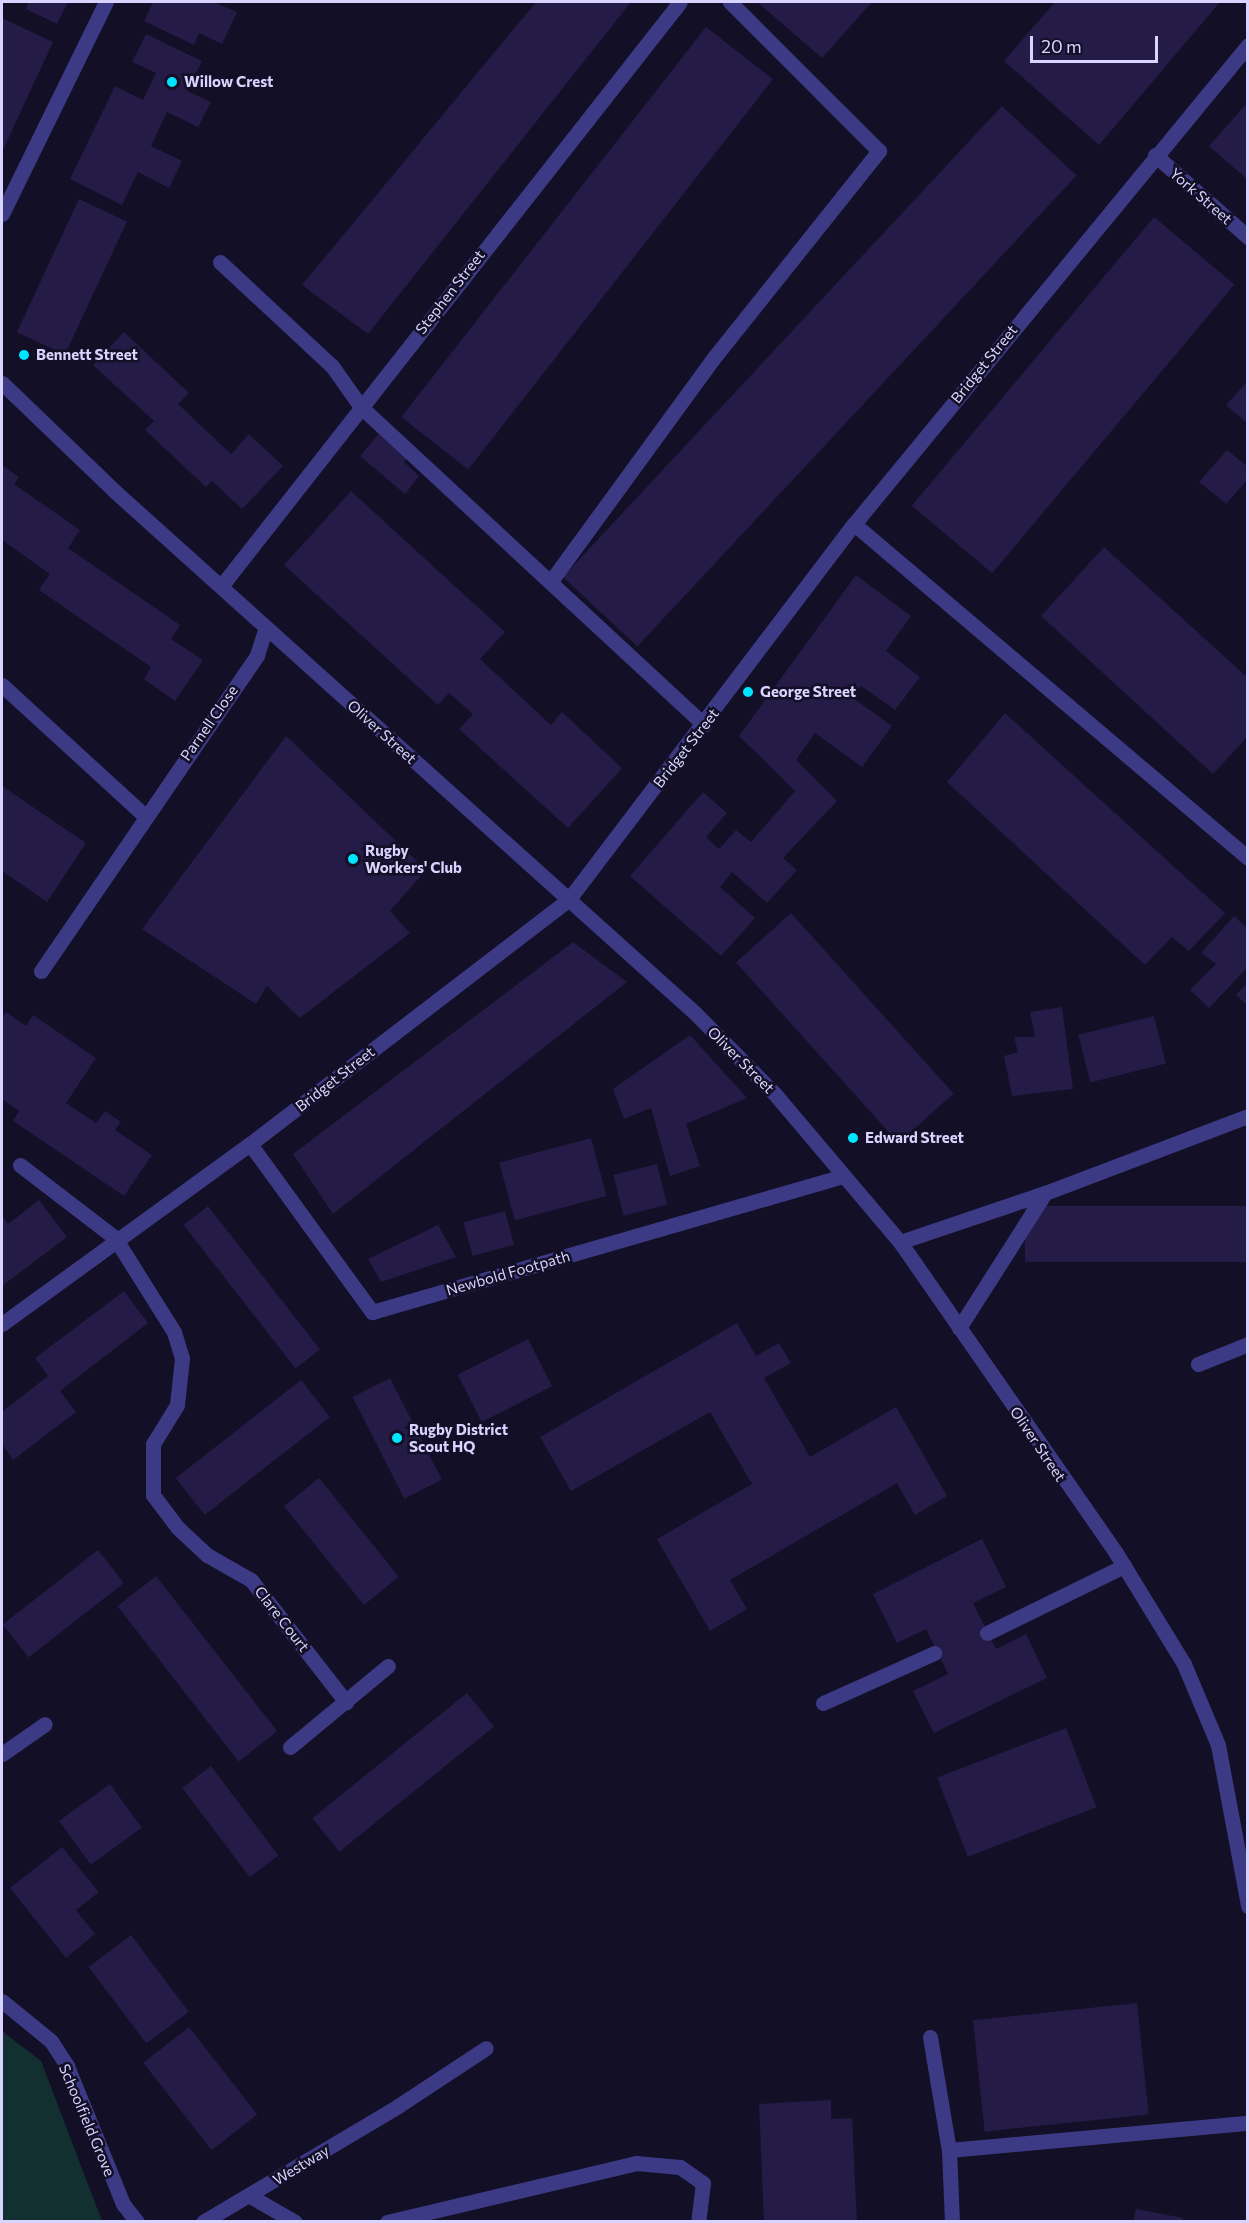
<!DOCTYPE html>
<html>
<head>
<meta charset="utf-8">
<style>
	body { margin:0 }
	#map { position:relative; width:1249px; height:2223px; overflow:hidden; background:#130f26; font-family:Commissioner,sans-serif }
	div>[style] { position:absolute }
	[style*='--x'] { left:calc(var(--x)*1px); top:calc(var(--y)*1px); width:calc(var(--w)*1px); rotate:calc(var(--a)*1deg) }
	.green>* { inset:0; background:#12302f }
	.building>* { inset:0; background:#241b47; transform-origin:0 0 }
	.service>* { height:15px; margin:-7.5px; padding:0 7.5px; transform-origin:7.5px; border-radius:7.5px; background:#3d3a85 }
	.pedestrian>* { height:15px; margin:-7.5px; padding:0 7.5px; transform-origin:7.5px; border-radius:7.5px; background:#3d3a85 }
	.minor>* { height:15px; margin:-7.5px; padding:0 7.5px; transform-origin:7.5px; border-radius:7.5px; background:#3d3a85 }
	.tertiary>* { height:15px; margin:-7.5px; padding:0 7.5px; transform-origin:7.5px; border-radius:7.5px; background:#3d3a85 }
	.dots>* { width:16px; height:16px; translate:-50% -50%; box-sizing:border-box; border:3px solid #130f26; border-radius:50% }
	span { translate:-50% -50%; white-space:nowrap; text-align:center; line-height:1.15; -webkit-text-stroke:5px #130f26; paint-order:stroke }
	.poi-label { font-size:15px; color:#d9d4ff; font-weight:700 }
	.left { translate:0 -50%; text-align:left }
	.street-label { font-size:15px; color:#d9d4ff }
	.frame { position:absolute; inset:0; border:3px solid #d9d4ff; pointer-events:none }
	.scale { position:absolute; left:1030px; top:36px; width:128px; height:27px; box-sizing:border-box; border:3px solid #d9d4ff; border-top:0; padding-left:8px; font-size:18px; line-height:21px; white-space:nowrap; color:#d9d4ff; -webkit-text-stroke:4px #130f26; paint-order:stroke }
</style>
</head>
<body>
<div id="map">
	<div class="green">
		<i style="clip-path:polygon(2px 2031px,41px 2061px,102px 2221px,2px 2221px)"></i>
	</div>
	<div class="building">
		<i style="clip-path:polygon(29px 2px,68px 2px,57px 24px,26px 9px)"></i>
		<i style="clip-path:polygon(153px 2px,214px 2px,237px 12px,222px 44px,199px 33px,194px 45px,144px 21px)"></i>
		<i style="clip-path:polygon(536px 2px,631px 2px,368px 334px,302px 285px)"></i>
		<i style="clip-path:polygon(757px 2px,872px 2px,822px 58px)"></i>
		<i style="clip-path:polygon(1055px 2px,1220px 2px,1099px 145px,1004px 61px)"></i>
		<i style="clip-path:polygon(2px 18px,53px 42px,2px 152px)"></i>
		<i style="left:706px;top:27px;width:85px;height:495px;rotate:38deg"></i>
		<i style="clip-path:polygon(146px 34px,202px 61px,187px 91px,211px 102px,198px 127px,167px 112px,151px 146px,182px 161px,169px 188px,138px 172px,122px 205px,70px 179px,115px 86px,143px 100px,156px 73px,132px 62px)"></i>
		<i style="clip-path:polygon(1248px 102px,1248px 180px,1209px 146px)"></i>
		<i style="left:1002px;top:106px;width:102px;height:644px;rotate:43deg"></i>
		<i style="left:79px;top:199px;width:53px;height:147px;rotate:25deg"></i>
		<i style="left:1154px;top:217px;width:105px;height:377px;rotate:40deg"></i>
		<i style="clip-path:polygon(124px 332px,189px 393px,178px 404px,231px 454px,249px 434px,283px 466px,242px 509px,212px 481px,206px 487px,145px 430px,154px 421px,93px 365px)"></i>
		<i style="clip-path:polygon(1248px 381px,1248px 424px,1226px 405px)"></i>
		<i style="clip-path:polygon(381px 431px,410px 456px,404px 462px,419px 476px,405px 494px,360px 456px)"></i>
		<i style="clip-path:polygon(1227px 450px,1248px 467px,1248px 479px,1226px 504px,1199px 482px)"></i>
		<i style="clip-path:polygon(2px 465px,19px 477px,14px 484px,80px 530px,68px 548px,180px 625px,171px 639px,203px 660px,175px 701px,144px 679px,151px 667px,39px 590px,50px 574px,2px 540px)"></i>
		<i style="clip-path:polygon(351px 491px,505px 632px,480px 659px,551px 725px,562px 712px,622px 768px,568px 828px,459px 729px,473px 714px,449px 693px,438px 705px,284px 565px)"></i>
		<i style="clip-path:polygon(1104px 547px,1248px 678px,1248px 736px,1213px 774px,1041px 616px)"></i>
		<i style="clip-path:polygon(856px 575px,911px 616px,886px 651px,920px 677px,895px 710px,861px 686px,853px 698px,892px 726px,862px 767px,815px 733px,796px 760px,837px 801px,783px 858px,797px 870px,767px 903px,732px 872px,720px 887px,755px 918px,721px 956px,630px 876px,703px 792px,727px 813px,706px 837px,719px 849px,736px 830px,751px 842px,795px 791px,739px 736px)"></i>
		<i style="clip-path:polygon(1005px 713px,1225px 913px,1189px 951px,1172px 937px,1145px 965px,947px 782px)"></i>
		<i style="clip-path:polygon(286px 736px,426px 870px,390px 911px,410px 933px,300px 1018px,267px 986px,256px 1004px,142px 929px)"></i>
		<i style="clip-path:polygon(2px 786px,86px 843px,47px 902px,2px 871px)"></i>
		<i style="left:791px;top:913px;width:243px;height:74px;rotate:48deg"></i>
		<i style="clip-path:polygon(1234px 916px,1248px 929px,1248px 967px,1209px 1008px,1190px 990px,1216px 964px,1201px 953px)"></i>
		<i style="clip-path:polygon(573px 942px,627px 982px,333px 1214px,293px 1154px)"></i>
		<i style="clip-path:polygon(1248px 982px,1248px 1006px,1236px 995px)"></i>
		<i style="clip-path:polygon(1062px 1007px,1073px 1089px,1012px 1096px,1004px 1056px,1018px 1052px,1014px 1037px,1035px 1037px,1030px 1012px)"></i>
		<i style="clip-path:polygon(6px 1012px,26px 1026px,33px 1015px,96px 1058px,66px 1103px,96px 1123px,105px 1111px,121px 1122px,115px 1130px,152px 1155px,124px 1196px,13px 1121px,19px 1111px,2px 1099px,2px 1019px)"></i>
		<i style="left:1154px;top:1016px;width:49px;height:78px;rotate:76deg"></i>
		<i style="clip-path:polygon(690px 1035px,747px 1098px,686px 1124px,700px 1166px,670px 1176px,651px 1108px,624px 1119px,613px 1089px)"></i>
		<i style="left:591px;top:1138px;width:60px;height:95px;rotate:75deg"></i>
		<i style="left:657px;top:1164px;width:42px;height:45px;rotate:76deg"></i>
		<i style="clip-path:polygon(39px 1200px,67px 1237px,2px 1286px,2px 1216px,8px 1224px)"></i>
		<i style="left:208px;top:1206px;width:182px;height:31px;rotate:52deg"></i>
		<i style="left:1248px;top:1206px;width:56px;height:223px;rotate:90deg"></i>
		<i style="left:505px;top:1211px;width:35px;height:43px;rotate:75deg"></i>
		<i style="clip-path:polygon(438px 1225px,456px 1257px,381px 1282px,368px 1259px)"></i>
		<i style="clip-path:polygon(124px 1291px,148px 1323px,60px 1391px,76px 1412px,13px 1460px,2px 1444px,2px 1412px,48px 1376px,35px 1358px)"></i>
		<i style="clip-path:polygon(737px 1323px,756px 1356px,779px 1343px,791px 1363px,764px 1378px,810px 1457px,896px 1407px,947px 1496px,915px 1515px,897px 1483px,730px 1580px,747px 1609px,710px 1631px,657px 1539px,752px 1484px,710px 1412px,571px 1491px,540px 1437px)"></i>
		<i style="left:528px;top:1339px;width:53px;height:79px;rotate:63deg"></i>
		<i style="left:390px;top:1378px;width:114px;height:42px;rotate:63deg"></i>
		<i style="left:301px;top:1380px;width:47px;height:159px;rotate:52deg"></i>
		<i style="left:319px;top:1478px;width:127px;height:45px;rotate:51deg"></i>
		<i style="clip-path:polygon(982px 1539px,1006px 1587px,973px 1603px,996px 1649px,1026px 1634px,1047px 1678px,934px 1733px,913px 1691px,948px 1674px,926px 1629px,897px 1643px,873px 1594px)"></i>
		<i style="left:98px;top:1550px;width:42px;height:121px;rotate:52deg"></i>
		<i style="left:156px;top:1576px;width:197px;height:49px;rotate:52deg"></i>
		<i style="left:467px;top:1693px;width:43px;height:199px;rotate:51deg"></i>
		<i style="left:1066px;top:1728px;width:85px;height:138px;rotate:69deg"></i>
		<i style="left:211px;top:1766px;width:112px;height:36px;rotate:53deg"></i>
		<i style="left:110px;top:1784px;width:54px;height:63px;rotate:54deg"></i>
		<i style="clip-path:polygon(62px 1847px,99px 1892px,76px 1910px,95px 1934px,66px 1958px,10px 1888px)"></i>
		<i style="left:131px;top:1935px;width:96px;height:53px;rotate:53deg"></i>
		<i style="left:1137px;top:2003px;width:112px;height:165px;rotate:84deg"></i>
		<i style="left:189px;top:2027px;width:111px;height:58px;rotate:52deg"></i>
		<i style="clip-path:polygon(831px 2100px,831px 2119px,852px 2118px,857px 2222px,764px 2222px,759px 2104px)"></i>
		<i style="clip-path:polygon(1136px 2209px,1183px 2218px,1182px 2222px,1133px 2222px)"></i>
	</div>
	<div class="service">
		<i style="--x:220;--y:262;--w:153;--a:42.9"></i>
		<i style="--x:332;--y:366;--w:50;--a:54.7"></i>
		<i style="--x:361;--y:407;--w:468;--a:42.8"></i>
		<i style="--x:551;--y:581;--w:273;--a:-53.9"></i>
		<i style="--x:712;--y:360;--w:268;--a:-51.4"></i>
		<i style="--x:879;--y:151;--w:211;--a:-135"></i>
		<i style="--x:987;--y:1633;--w:153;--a:-26.1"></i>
		<i style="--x:823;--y:1703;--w:122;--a:-24.2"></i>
		<i style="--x:930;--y:2037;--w:115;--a:80.5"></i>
		<i style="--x:398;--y:2106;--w:105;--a:-33.4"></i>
		<i style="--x:250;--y:2196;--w:52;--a:30"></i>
		<i style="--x:387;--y:2222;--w:256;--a:-13.3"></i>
		<i style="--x:636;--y:2163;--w:44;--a:5.2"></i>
		<i style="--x:680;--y:2167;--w:28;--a:35"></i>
		<i style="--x:703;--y:2183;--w:39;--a:97"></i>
		<i style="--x:952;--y:2222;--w:72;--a:-92.4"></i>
		<i style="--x:949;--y:2150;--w:300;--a:-5.2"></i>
	</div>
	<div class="pedestrian">
		<i style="--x:20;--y:1165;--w:120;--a:37.5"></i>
	</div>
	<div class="minor">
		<i style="--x:1155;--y:155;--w:124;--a:41.4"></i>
		<i style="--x:2;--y:214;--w:236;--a:-63.9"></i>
		<i style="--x:854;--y:524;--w:517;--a:40.29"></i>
		<i style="--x:222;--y:585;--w:741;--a:-51.85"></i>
		<i style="--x:2;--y:685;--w:193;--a:42.5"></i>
		<i style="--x:41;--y:971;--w:383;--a:-55.6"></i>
		<i style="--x:257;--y:655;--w:28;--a:-72"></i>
		<i style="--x:250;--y:1144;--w:208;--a:54"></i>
		<i style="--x:372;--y:1312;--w:490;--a:-16.1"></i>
		<i style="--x:115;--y:1238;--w:111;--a:57.9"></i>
		<i style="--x:174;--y:1332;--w:27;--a:73"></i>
		<i style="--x:182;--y:1358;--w:47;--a:96.1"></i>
		<i style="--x:177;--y:1405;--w:46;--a:121.6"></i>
		<i style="--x:153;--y:1444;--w:51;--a:90"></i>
		<i style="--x:153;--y:1495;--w:41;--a:52.9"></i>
		<i style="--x:178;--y:1528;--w:40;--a:43"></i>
		<i style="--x:207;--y:1555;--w:51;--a:29.6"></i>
		<i style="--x:251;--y:1580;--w:155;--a:52.1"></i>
		<i style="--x:900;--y:1242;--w:153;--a:-18.7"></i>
		<i style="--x:1045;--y:1193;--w:217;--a:-20.8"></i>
		<i style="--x:2;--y:1324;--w:306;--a:-36"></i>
		<i style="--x:250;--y:1144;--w:402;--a:-37.5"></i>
		<i style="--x:569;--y:899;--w:471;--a:-52.8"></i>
		<i style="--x:854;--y:524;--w:620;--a:-50.56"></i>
		<i style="--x:959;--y:1328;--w:160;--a:-57.5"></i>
		<i style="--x:1198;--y:1364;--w:54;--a:-21.8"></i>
		<i style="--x:290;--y:1747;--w:127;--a:-39.6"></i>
		<i style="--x:2;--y:1754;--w:52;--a:-34.9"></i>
		<i style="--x:2;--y:2001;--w:63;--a:39.2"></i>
		<i style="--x:51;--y:2041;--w:30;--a:57"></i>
		<i style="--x:67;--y:2066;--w:149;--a:67.9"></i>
		<i style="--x:123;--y:2204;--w:23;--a:52"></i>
		<i style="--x:203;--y:2222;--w:227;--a:-30.7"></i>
	</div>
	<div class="tertiary">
		<i style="--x:2;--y:383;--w:163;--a:43.8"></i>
		<i style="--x:120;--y:496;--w:773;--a:41.96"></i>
		<i style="--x:695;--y:1013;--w:112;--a:45.4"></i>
		<i style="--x:774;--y:1093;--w:195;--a:49.8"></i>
		<i style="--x:900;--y:1242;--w:379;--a:55.2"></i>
		<i style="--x:1116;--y:1553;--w:130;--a:58.5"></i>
		<i style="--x:1184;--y:1664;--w:88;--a:67.2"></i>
		<i style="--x:1218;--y:1745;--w:164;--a:79.4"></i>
	</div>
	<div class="dots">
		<i style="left:172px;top:82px;background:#00e5ff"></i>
		<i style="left:24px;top:355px;background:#00e5ff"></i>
		<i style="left:748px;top:692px;background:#00e5ff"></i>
		<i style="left:353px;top:859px;background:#00e5ff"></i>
		<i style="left:853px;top:1138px;background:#00e5ff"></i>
		<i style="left:397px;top:1438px;background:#00e5ff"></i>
	</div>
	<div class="poi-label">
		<span class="left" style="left:184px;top:82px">Willow Crest</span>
		<span class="left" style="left:36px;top:355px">Bennett Street</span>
		<span class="left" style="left:760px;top:692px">George Street</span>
		<span class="left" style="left:365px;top:859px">Rugby<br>Workers' Club</span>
		<span class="left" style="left:865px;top:1138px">Edward Street</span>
		<span class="left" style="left:409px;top:1438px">Rugby District<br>Scout HQ</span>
	</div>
	<div class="street-label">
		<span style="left:1201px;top:196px;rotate:41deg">York Street</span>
		<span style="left:450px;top:292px;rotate:-52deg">Stephen Street</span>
		<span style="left:984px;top:364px;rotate:-51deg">Bridget Street</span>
		<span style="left:209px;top:723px;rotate:-55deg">Parnell Close</span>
		<span style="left:382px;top:732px;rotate:42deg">Oliver Street</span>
		<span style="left:686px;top:748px;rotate:-52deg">Bridget Street</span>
		<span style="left:741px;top:1060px;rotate:45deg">Oliver Street</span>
		<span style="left:335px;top:1079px;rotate:-38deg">Bridget Street</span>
		<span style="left:508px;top:1273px;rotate:-16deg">Newbold Footpath</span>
		<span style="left:1038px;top:1444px;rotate:56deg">Oliver Street</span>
		<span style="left:282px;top:1619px;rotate:52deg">Clare Court</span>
		<span style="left:87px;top:2120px;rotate:67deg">Schoolfield Grove</span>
		<span style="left:301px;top:2165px;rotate:-31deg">Westway</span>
	</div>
	<div class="frame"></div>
	<div class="scale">20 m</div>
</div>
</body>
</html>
